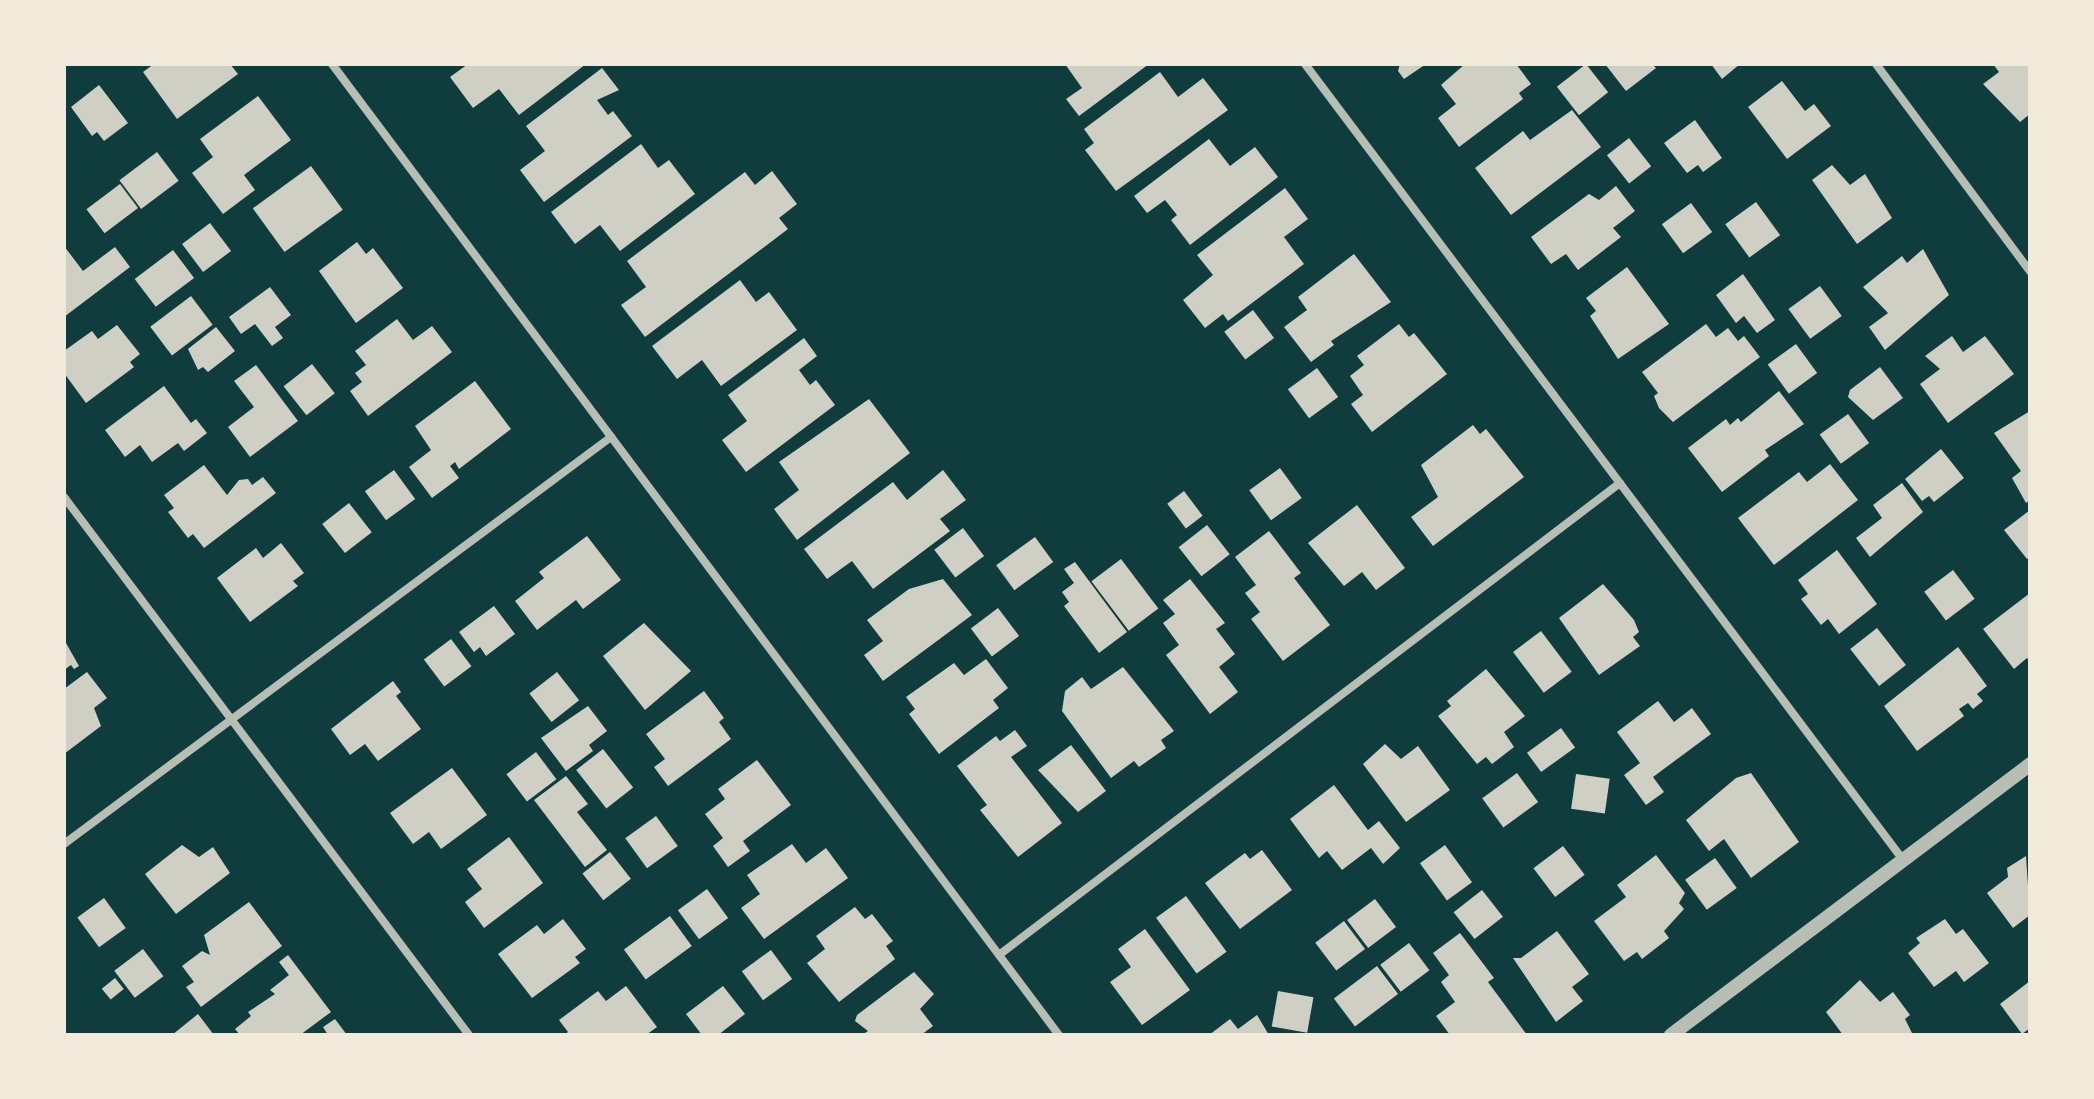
<!DOCTYPE html>
<html>
<head>
<meta charset="utf-8">
<style>
	body { margin:0 }
	#map { position:relative; width:2094px; height:1099px; overflow:hidden; background:#0f3d3e; font-family:Inter,sans-serif }
	div>[style] { position:absolute }
	[style*='--x'] { left:calc(var(--x)*1px); top:calc(var(--y)*1px); width:calc(var(--w)*1px); rotate:calc(var(--a)*1deg) }
	.building>* { inset:0; background:#cfcfc3; transform-origin:0 0 }
	.minor>* { height:8px; margin:-4px; padding:0 4px; transform-origin:4px; border-radius:4px; background:#b8beb3 }
	.tertiary>* { height:14px; margin:-7px; padding:0 7px; transform-origin:7px; border-radius:7px; background:#b8beb3 }
	span { translate:-50% -50%; white-space:nowrap; text-align:center; line-height:1.15; -webkit-text-stroke:8px #f1e9da; paint-order:stroke }
	.frame { position:absolute; inset:0; border:66px solid #f1e9da; pointer-events:none }
</style>
</head>
<body>
<div id="map">
	<div class="building">
		<i style="clip-path:polygon(154px 64px,230px 64px,238px 74px,177px 119px,143px 72px)"></i>
		<i style="clip-path:polygon(468px 64px,586px 64px,519px 115px,499px 89px,473px 108px,450px 77px)"></i>
		<i style="clip-path:polygon(1065px 64px,1149px 64px,1079px 116px,1066px 99px,1082px 88px)"></i>
		<i style="clip-path:polygon(1400px 64px,1426px 64px,1404px 79px,1398px 71px)"></i>
		<i style="clip-path:polygon(1465px 64px,1516px 64px,1531px 84px,1519px 93px,1523px 99px,1459px 147px,1438px 118px,1456px 104px,1441px 85px)"></i>
		<i style="left:1586px;top:64px;width:36px;height:37px;rotate:52deg"></i>
		<i style="clip-path:polygon(1605px 64px,1652px 64px,1656px 68px,1626px 91px)"></i>
		<i style="clip-path:polygon(1711px 64px,1740px 64px,1722px 79px)"></i>
		<i style="clip-path:polygon(1993px 64px,2030px 64px,2030px 114px,2020px 122px,1983px 84px,1999px 72px)"></i>
		<i style="clip-path:polygon(602px 68px,619px 90px,597px 100px,608px 115px,613px 111px,632px 136px,544px 202px,520px 170px,545px 151px,526px 126px)"></i>
		<i style="clip-path:polygon(1160px 72px,1178px 97px,1203px 78px,1228px 110px,1116px 191px,1085px 150px,1094px 143px,1084px 129px)"></i>
		<i style="clip-path:polygon(1782px 81px,1805px 111px,1814px 104px,1831px 126px,1787px 159px,1748px 107px)"></i>
		<i style="clip-path:polygon(99px 85px,128px 123px,104px 141px,97px 132px,92px 136px,71px 107px)"></i>
		<i style="clip-path:polygon(258px 96px,291px 140px,244px 175px,255px 190px,223px 214px,192px 173px,213px 157px,200px 139px)"></i>
		<i style="clip-path:polygon(1572px 110px,1601px 147px,1511px 215px,1475px 168px,1523px 131px,1530px 140px)"></i>
		<i style="clip-path:polygon(1695px 120px,1722px 158px,1703px 172px,1698px 165px,1687px 173px,1664px 143px)"></i>
		<i style="left:1629px;top:138px;width:36px;height:28px;rotate:52deg"></i>
		<i style="clip-path:polygon(1209px 139px,1230px 166px,1255px 147px,1278px 177px,1190px 245px,1171px 220px,1177px 215px,1165px 200px,1147px 213px,1134px 196px)"></i>
		<i style="clip-path:polygon(641px 144px,658px 168px,669px 160px,695px 194px,620px 251px,600px 225px,575px 244px,551px 212px)"></i>
		<i style="left:157px;top:152px;width:36px;height:47px;rotate:53deg"></i>
		<i style="clip-path:polygon(1832px 165px,1850px 185px,1865px 174px,1892px 218px,1857px 244px,1812px 180px)"></i>
		<i style="left:311px;top:166px;width:54px;height:72px;rotate:54deg"></i>
		<i style="clip-path:polygon(772px 171px,797px 204px,779px 218px,788px 229px,645px 337px,621px 305px,646px 287px,627px 261px,745px 172px,755px 185px)"></i>
		<i style="left:120px;top:184px;width:30px;height:42px;rotate:53deg"></i>
		<i style="clip-path:polygon(1616px 186px,1635px 211px,1613px 228px,1621px 237px,1578px 270px,1566px 254px,1551px 264px,1531px 237px,1589px 194px,1599px 200px)"></i>
		<i style="clip-path:polygon(1285px 188px,1308px 219px,1284px 237px,1304px 264px,1228px 321px,1223px 314px,1205px 328px,1183px 300px,1213px 275px,1197px 255px)"></i>
		<i style="left:1756px;top:202px;width:41px;height:38px;rotate:54deg"></i>
		<i style="left:1691px;top:203px;width:36px;height:36px;rotate:54deg"></i>
		<i style="left:210px;top:223px;width:35px;height:35px;rotate:53deg"></i>
		<i style="clip-path:polygon(357px 242px,366px 254px,373px 248px,403px 288px,356px 323px,319px 271px)"></i>
		<i style="clip-path:polygon(64px 246px,83px 271px,115px 247px,130px 267px,64px 317px)"></i>
		<i style="clip-path:polygon(1923px 249px,1949px 295px,1885px 350px,1869px 327px,1888px 313px,1863px 287px,1902px 256px,1907px 263px)"></i>
		<i style="left:173px;top:250px;width:35px;height:48px;rotate:53deg"></i>
		<i style="clip-path:polygon(1354px 254px,1391px 302px,1331px 341px,1334px 345px,1311px 362px,1284px 327px,1307px 310px,1298px 297px)"></i>
		<i style="clip-path:polygon(1627px 267px,1669px 324px,1618px 359px,1590px 316px,1596px 311px,1586px 298px)"></i>
		<i style="clip-path:polygon(1743px 274px,1775px 320px,1757px 333px,1744px 316px,1736px 323px,1716px 295px)"></i>
		<i style="clip-path:polygon(740px 280px,756px 302px,769px 292px,797px 330px,721px 386px,702px 360px,677px 379px,652px 346px)"></i>
		<i style="left:1820px;top:286px;width:37px;height:39px;rotate:54deg"></i>
		<i style="clip-path:polygon(270px 287px,291px 315px,275px 327px,283px 338px,272px 346px,255px 324px,241px 334px,229px 317px)"></i>
		<i style="left:191px;top:296px;width:36px;height:51px;rotate:53deg"></i>
		<i style="left:1253px;top:310px;width:35px;height:36px;rotate:53deg"></i>
		<i style="clip-path:polygon(397px 319px,413px 340px,432px 326px,452px 352px,368px 416px,350px 391px,362px 382px,355px 373px,366px 365px,355px 351px)"></i>
		<i style="clip-path:polygon(1399px 324px,1409px 337px,1414px 333px,1447px 374px,1372px 432px,1351px 404px,1363px 395px,1350px 376px,1364px 365px,1357px 356px)"></i>
		<i style="clip-path:polygon(1706px 324px,1716px 337px,1728px 328px,1738px 341px,1744px 336px,1760px 357px,1673px 422px,1659px 408px,1654px 396px,1658px 393px,1642px 372px)"></i>
		<i style="clip-path:polygon(117px 325px,140px 354px,130px 362px,134px 367px,86px 403px,64px 373px,64px 351px,92px 331px,98px 339px)"></i>
		<i style="clip-path:polygon(216px 327px,235px 351px,208px 372px,203px 367px,198px 370px,188px 349px)"></i>
		<i style="clip-path:polygon(1952px 336px,1963px 352px,1985px 336px,2014px 374px,1948px 423px,1920px 384px,1940px 369px,1925px 356px)"></i>
		<i style="clip-path:polygon(804px 338px,817px 356px,799px 370px,810px 385px,816px 380px,835px 405px,746px 472px,722px 440px,747px 421px,728px 395px)"></i>
		<i style="left:1796px;top:344px;width:36px;height:35px;rotate:54deg"></i>
		<i style="left:312px;top:364px;width:37px;height:36px;rotate:52deg"></i>
		<i style="clip-path:polygon(256px 365px,298px 421px,250px 457px,228px 427px,254px 407px,234px 381px)"></i>
		<i style="clip-path:polygon(1880px 367px,1903px 398px,1873px 420px,1848px 397px,1850px 390px)"></i>
		<i style="left:1317px;top:368px;width:36px;height:36px;rotate:54deg"></i>
		<i style="clip-path:polygon(475px 381px,511px 429px,459px 469px,455px 462px,450px 466px,459px 478px,432px 498px,409px 467px,431px 450px,415px 426px)"></i>
		<i style="clip-path:polygon(164px 386px,191px 423px,196px 419px,207px 433px,184px 451px,178px 443px,152px 462px,140px 445px,125px 457px,105px 430px)"></i>
		<i style="clip-path:polygon(1779px 391px,1804px 424px,1765px 450px,1769px 456px,1722px 492px,1688px 448px,1726px 419px,1730px 425px,1738px 418px,1741px 422px)"></i>
		<i style="clip-path:polygon(869px 399px,910px 453px,797px 540px,774px 509px,799px 490px,779px 462px)"></i>
		<i style="clip-path:polygon(2030px 411px,2030px 500px,2026px 503px,2012px 478px,2021px 471px,1994px 433px)"></i>
		<i style="left:1848px;top:414px;width:36px;height:35px;rotate:54deg"></i>
		<i style="clip-path:polygon(1473px 425px,1480px 434px,1486px 429px,1524px 477px,1433px 546px,1411px 517px,1438px 497px,1421px 465px)"></i>
		<i style="clip-path:polygon(1941px 449px,1964px 478px,1934px 502px,1929px 496px,1922px 501px,1905px 479px)"></i>
		<i style="clip-path:polygon(1830px 464px,1858px 500px,1774px 565px,1738px 518px,1799px 472px,1807px 482px)"></i>
		<i style="clip-path:polygon(204px 465px,227px 495px,239px 480px,248px 479px,252px 485px,263px 477px,276px 493px,204px 548px,193px 534px,188px 538px,168px 512px,174px 508px,164px 495px)"></i>
		<i style="left:1280px;top:468px;width:37px;height:38px;rotate:54deg"></i>
		<i style="left:394px;top:470px;width:36px;height:36px;rotate:54deg"></i>
		<i style="clip-path:polygon(943px 470px,966px 500px,940px 519px,950px 531px,873px 589px,852px 561px,827px 579px,804px 549px,893px 482px,907px 500px)"></i>
		<i style="clip-path:polygon(1902px 483px,1923px 512px,1870px 557px,1856px 538px,1882px 518px,1873px 505px)"></i>
		<i style="left:1184px;top:491px;width:31px;height:21px;rotate:53deg"></i>
		<i style="left:349px;top:503px;width:37px;height:34px;rotate:52deg"></i>
		<i style="clip-path:polygon(1357px 505px,1405px 568px,1376px 590px,1362px 572px,1344px 586px,1308px 543px)"></i>
		<i style="clip-path:polygon(2030px 510px,2030px 557px,2027px 559px,2004px 530px)"></i>
		<i style="left:1207px;top:525px;width:37px;height:36px;rotate:52deg"></i>
		<i style="left:963px;top:528px;width:35px;height:36px;rotate:53deg"></i>
		<i style="clip-path:polygon(1269px 531px,1301px 573px,1294px 578px,1330px 625px,1283px 661px,1251px 619px,1260px 612px,1245px 593px,1256px 585px,1235px 557px)"></i>
		<i style="clip-path:polygon(587px 536px,621px 580px,583px 609px,576px 600px,537px 630px,515px 601px,544px 578px,539px 572px)"></i>
		<i style="left:1035px;top:537px;width:31px;height:48px;rotate:54deg"></i>
		<i style="clip-path:polygon(281px 543px,304px 573px,293px 581px,298px 586px,250px 622px,217px 578px,256px 548px,263px 558px)"></i>
		<i style="clip-path:polygon(1837px 550px,1877px 604px,1839px 634px,1828px 619px,1821px 625px,1801px 599px,1808px 594px,1798px 580px)"></i>
		<i style="left:1121px;top:559px;width:62px;height:37px;rotate:53deg"></i>
		<i style="clip-path:polygon(1075px 562px,1127px 632px,1099px 653px,1064px 606px,1069px 602px,1062px 592px,1074px 583px,1064px 569px)"></i>
		<i style="left:1953px;top:570px;width:36px;height:36px;rotate:53deg"></i>
		<i style="clip-path:polygon(943px 579px,972px 615px,883px 681px,864px 655px,883px 641px,867px 620px,909px 589px)"></i>
		<i style="clip-path:polygon(1190px 579px,1225px 623px,1216px 629px,1235px 654px,1219px 667px,1238px 692px,1210px 714px,1166px 655px,1179px 645px,1163px 623px,1175px 614px,1163px 600px)"></i>
		<i style="clip-path:polygon(1603px 584px,1634px 620px,1639px 632px,1633px 637px,1640px 646px,1599px 675px,1559px 618px)"></i>
		<i style="clip-path:polygon(2030px 593px,2030px 662px,2027px 658px,2014px 669px,1983px 629px)"></i>
		<i style="clip-path:polygon(494px 606px,515px 634px,486px 656px,480px 647px,474px 652px,459px 632px)"></i>
		<i style="left:998px;top:608px;width:35px;height:34px;rotate:53deg"></i>
		<i style="clip-path:polygon(644px 623px,691px 671px,645px 710px,603px 656px)"></i>
		<i style="left:1877px;top:628px;width:47px;height:34px;rotate:52deg"></i>
		<i style="left:1541px;top:631px;width:51px;height:35px;rotate:53deg"></i>
		<i style="left:451px;top:639px;width:34px;height:34px;rotate:53deg"></i>
		<i style="clip-path:polygon(66px 643px,79px 666px,74px 669px,71px 665px,64px 670px)"></i>
		<i style="clip-path:polygon(1958px 647px,1987px 686px,1977px 694px,1983px 701px,1973px 709px,1968px 703px,1959px 709px,1964px 716px,1917px 751px,1884px 706px)"></i>
		<i style="clip-path:polygon(986px 659px,1008px 688px,993px 700px,999px 708px,939px 754px,909px 714px,915px 709px,906px 697px,954px 663px,964px 675px)"></i>
		<i style="clip-path:polygon(1123px 667px,1174px 731px,1161px 740px,1166px 748px,1139px 767px,1134px 761px,1111px 778px,1062px 711px,1065px 691px,1082px 677px,1091px 689px)"></i>
		<i style="clip-path:polygon(1486px 669px,1525px 716px,1504px 732px,1514px 747px,1492px 764px,1486px 757px,1477px 764px,1438px 716px,1451px 706px,1447px 701px)"></i>
		<i style="clip-path:polygon(87px 672px,107px 698px,94px 708px,101px 726px,64px 754px,64px 689px)"></i>
		<i style="left:557px;top:672px;width:36px;height:35px;rotate:52deg"></i>
		<i style="clip-path:polygon(393px 681px,401px 692px,396px 696px,421px 729px,378px 761px,365px 744px,350px 755px,331px 729px)"></i>
		<i style="clip-path:polygon(704px 691px,724px 718px,719px 722px,731px 739px,668px 786px,654px 767px,665px 759px,646px 734px)"></i>
		<i style="clip-path:polygon(1658px 701px,1674px 722px,1692px 708px,1711px 734px,1653px 777px,1664px 792px,1646px 805px,1624px 775px,1640px 763px,1617px 732px)"></i>
		<i style="clip-path:polygon(588px 706px,607px 731px,589px 745px,593px 751px,566px 771px,541px 738px)"></i>
		<i style="left:1561px;top:728px;width:24px;height:42px;rotate:54deg"></i>
		<i style="clip-path:polygon(1015px 730px,1027px 746px,1011px 757px,1062px 823px,1018px 857px,980px 810px,987px 805px,957px 766px,996px 736px,1000px 741px)"></i>
		<i style="clip-path:polygon(1385px 744px,1401px 759px,1418px 746px,1450px 790px,1406px 822px,1363px 764px)"></i>
		<i style="clip-path:polygon(1071px 745px,1106px 791px,1078px 812px,1038px 770px)"></i>
		<i style="left:603px;top:749px;width:49px;height:34px;rotate:52deg"></i>
		<i style="left:536px;top:752px;width:34px;height:37px;rotate:53deg"></i>
		<i style="clip-path:polygon(757px 760px,791px 805px,743px 841px,750px 851px,728px 867px,713px 846px,723px 838px,705px 814px,725px 799px,718px 789px)"></i>
		<i style="clip-path:polygon(452px 768px,487px 815px,441px 849px,429px 832px,413px 844px,390px 813px)"></i>
		<i style="left:1517px;top:773px;width:36px;height:43px;rotate:54deg"></i>
		<i style="clip-path:polygon(1751px 773px,1799px 842px,1751px 878px,1724px 839px,1709px 851px,1686px 820px,1736px 778px)"></i>
		<i style="left:1576px;top:774px;width:34px;height:35px;rotate:8deg"></i>
		<i style="clip-path:polygon(566px 776px,588px 804px,577px 812px,607px 850px,585px 867px,534px 800px)"></i>
		<i style="clip-path:polygon(1334px 785px,1368px 830px,1379px 821px,1400px 848px,1383px 864px,1371px 848px,1342px 870px,1327px 851px,1319px 858px,1290px 819px)"></i>
		<i style="left:656px;top:816px;width:37px;height:38px;rotate:54deg"></i>
		<i style="clip-path:polygon(509px 837px,543px 883px,484px 928px,465px 902px,482px 889px,467px 869px)"></i>
		<i style="clip-path:polygon(792px 844px,806px 863px,826px 848px,848px 878px,764px 939px,741px 908px,760px 894px,747px 875px)"></i>
		<i style="clip-path:polygon(182px 845px,199px 857px,213px 847px,230px 873px,176px 914px,145px 874px)"></i>
		<i style="left:1445px;top:845px;width:46px;height:31px;rotate:54deg"></i>
		<i style="left:1563px;top:846px;width:36px;height:37px;rotate:53deg"></i>
		<i style="clip-path:polygon(1262px 850px,1292px 890px,1240px 929px,1205px 883px,1245px 853px,1250px 859px)"></i>
		<i style="left:610px;top:852px;width:34px;height:35px;rotate:52deg"></i>
		<i style="clip-path:polygon(1656px 855px,1685px 893px,1679px 903px,1684px 909px,1664px 931px,1669px 938px,1642px 959px,1637px 952px,1624px 961px,1594px 921px,1626px 897px,1617px 885px)"></i>
		<i style="clip-path:polygon(2026px 856px,2030px 915px,2013px 928px,1987px 893px,2008px 877px,2007px 868px)"></i>
		<i style="left:1715px;top:858px;width:37px;height:37px;rotate:54deg"></i>
		<i style="left:707px;top:889px;width:36px;height:36px;rotate:54deg"></i>
		<i style="left:1482px;top:890px;width:34px;height:36px;rotate:52deg"></i>
		<i style="left:1186px;top:896px;width:69px;height:37px;rotate:54deg"></i>
		<i style="left:104px;top:898px;width:37px;height:33px;rotate:54deg"></i>
		<i style="left:1375px;top:899px;width:35px;height:35px;rotate:53deg"></i>
		<i style="clip-path:polygon(249px 902px,282px 946px,201px 1007px,186px 987px,194px 982px,182px 966px,202px 951px,210px 955px,204px 935px)"></i>
		<i style="clip-path:polygon(855px 907px,865px 919px,872px 914px,893px 941px,886px 946px,895px 959px,839px 1002px,807px 963px,825px 949px,816px 936px)"></i>
		<i style="left:670px;top:916px;width:37px;height:57px;rotate:54deg"></i>
		<i style="clip-path:polygon(563px 919px,586px 949px,575px 957px,580px 963px,532px 998px,498px 954px,537px 925px,544px 934px)"></i>
		<i style="clip-path:polygon(1945px 919px,1956px 934px,1963px 929px,1989px 963px,1964px 982px,1956px 971px,1934px 987px,1908px 953px,1920px 943px,1916px 938px)"></i>
		<i style="left:1344px;top:921px;width:35px;height:36px;rotate:53deg"></i>
		<i style="clip-path:polygon(1145px 929px,1190px 990px,1142px 1025px,1110px 982px,1131px 967px,1118px 949px)"></i>
		<i style="clip-path:polygon(1557px 931px,1589px 974px,1572px 987px,1583px 1001px,1556px 1022px,1513px 958px,1521px 958px)"></i>
		<i style="clip-path:polygon(1460px 933px,1494px 978px,1488px 982px,1527px 1035px,1450px 1035px,1436px 1016px,1455px 1002px,1441px 982px,1449px 975px,1433px 953px)"></i>
		<i style="left:1409px;top:943px;width:34px;height:36px;rotate:53deg"></i>
		<i style="left:143px;top:949px;width:34px;height:36px;rotate:53deg"></i>
		<i style="left:771px;top:950px;width:36px;height:36px;rotate:54deg"></i>
		<i style="clip-path:polygon(288px 955px,331px 1012px,300px 1035px,240px 1035px,235px 1029px,251px 1016px,248px 1012px,275px 994px,270px 990px,289px 975px,279px 962px)"></i>
		<i style="left:1377px;top:966px;width:35px;height:54px;rotate:53deg"></i>
		<i style="clip-path:polygon(914px 972px,934px 994px,920px 1009px,933px 1026px,921px 1035px,862px 1035px,868px 1031px,855px 1021px,857px 1015px)"></i>
		<i style="left:115px;top:978px;width:14px;height:17px;rotate:51deg"></i>
		<i style="clip-path:polygon(1860px 980px,1880px 1002px,1893px 992px,1910px 1015px,1905px 1019px,1912px 1033px,1843px 1035px,1826px 1012px)"></i>
		<i style="clip-path:polygon(2030px 981px,2030px 1028px,2022px 1034px,2000px 1004px)"></i>
		<i style="clip-path:polygon(626px 986px,657px 1027px,646px 1035px,564px 1035px,568px 1032px,559px 1020px,598px 991px,606px 1001px)"></i>
		<i style="clip-path:polygon(723px 986px,745px 1014px,718px 1035px,702px 1035px,686px 1014px)"></i>
		<i style="left:1278px;top:991px;width:36px;height:36px;rotate:10deg"></i>
		<i style="clip-path:polygon(198px 1014px,214px 1035px,172px 1035px)"></i>
		<i style="clip-path:polygon(1257px 1015px,1269px 1035px,1209px 1035px,1230px 1019px,1238px 1029px)"></i>
		<i style="clip-path:polygon(335px 1019px,347px 1035px,328px 1035px,323px 1027px)"></i>
	</div>
	<div class="minor">
		<i style="--x:332;--y:64;--w:1213;--a:53.18"></i>
		<i style="--x:1305;--y:64;--w:996;--a:53.08"></i>
		<i style="--x:1876;--y:64;--w:258;--a:53.4"></i>
		<i style="--x:64;--y:497;--w:673;--a:53.03"></i>
		<i style="--x:64;--y:844;--w:682;--a:-36.65"></i>
		<i style="--x:999;--y:955;--w:780;--a:-37.24"></i>
	</div>
	<div class="tertiary">
		<i style="--x:1671;--y:1035;--w:450;--a:-37"></i>
	</div>
	<div class="frame"></div>
</div>
</body>
</html>
